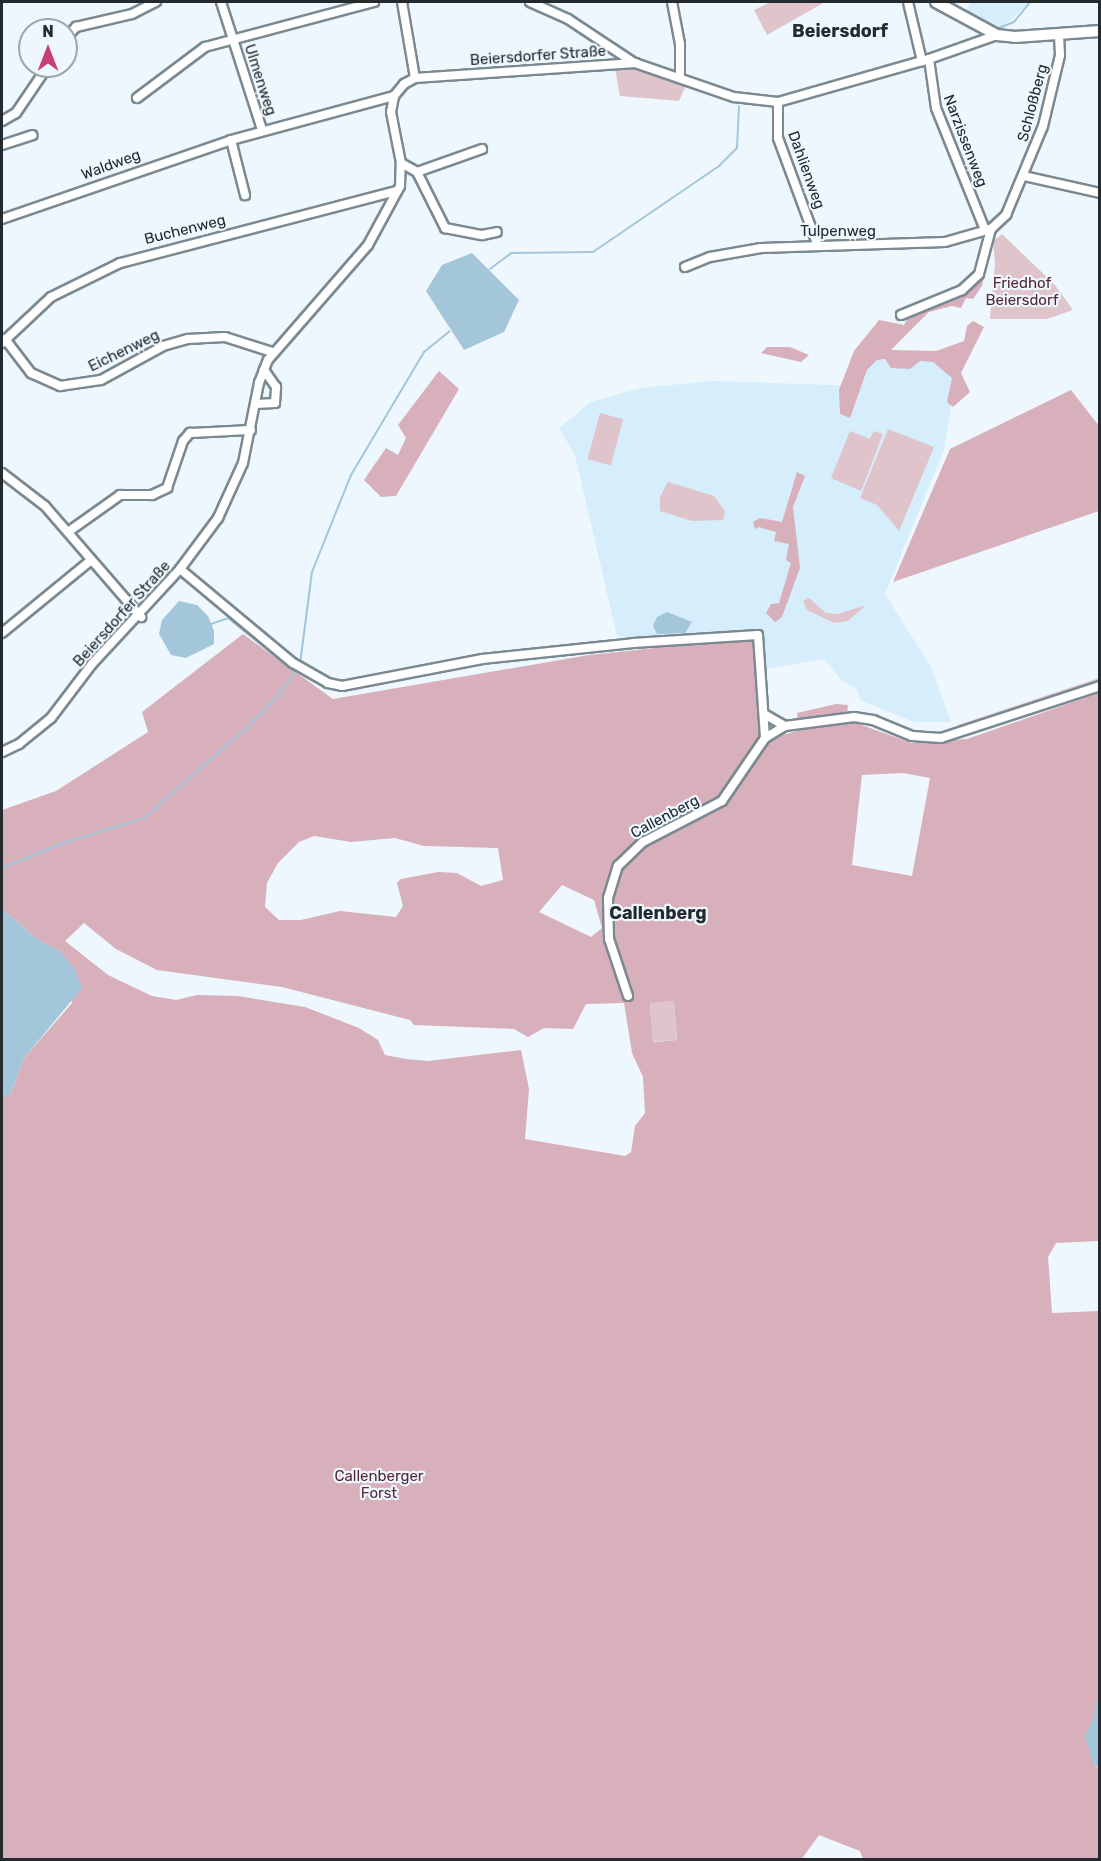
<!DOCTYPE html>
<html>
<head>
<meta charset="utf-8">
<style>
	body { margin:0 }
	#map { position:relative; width:1101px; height:1861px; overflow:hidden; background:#eef7fd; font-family:Rubik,sans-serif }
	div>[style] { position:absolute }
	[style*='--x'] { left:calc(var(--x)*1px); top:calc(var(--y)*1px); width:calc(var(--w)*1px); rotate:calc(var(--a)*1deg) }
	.built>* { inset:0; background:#d6edfb }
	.green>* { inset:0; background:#dfc4cb; transform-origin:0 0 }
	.forest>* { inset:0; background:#d7b0bc }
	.water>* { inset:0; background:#a3c6da }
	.stream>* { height:2px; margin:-1px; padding:0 1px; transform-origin:1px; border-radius:1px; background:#a3c6da }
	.roads { filter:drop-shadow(2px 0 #7b8991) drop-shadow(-2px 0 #7b8991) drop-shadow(0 2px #7b8991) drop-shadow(0 -2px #7b8991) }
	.street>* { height:8px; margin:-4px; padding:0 4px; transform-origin:4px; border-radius:4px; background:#fff }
	.secondary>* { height:10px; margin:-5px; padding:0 5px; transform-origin:5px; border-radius:5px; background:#fff }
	span { translate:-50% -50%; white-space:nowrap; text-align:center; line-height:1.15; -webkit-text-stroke:4.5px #eef7fd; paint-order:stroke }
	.street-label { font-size:15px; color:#242a2d }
	.park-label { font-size:15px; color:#562537 }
	.quarter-label { font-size:18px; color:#242a2d; font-weight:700 }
	.frame { position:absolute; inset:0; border:3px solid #242a2d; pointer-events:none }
	.north { position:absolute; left:18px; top:18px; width:60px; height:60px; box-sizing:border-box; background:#eef7fd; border:2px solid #9da5aa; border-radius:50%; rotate:0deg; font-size:16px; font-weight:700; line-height:24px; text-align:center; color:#242a2d }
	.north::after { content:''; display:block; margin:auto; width:21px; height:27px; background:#c73e78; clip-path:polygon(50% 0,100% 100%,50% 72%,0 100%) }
</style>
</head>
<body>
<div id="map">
	<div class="built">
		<i style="clip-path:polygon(973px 2px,1030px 2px,1002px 28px,965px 11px)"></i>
		<i style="clip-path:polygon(899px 358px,958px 362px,944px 450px,885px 594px,931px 667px,951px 722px,914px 722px,860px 700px,857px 689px,841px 680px,824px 659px,766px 669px,762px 630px,637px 640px,617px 636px,575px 455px,559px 428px,591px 402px,641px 388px,710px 381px,862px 386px,867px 370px,877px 360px)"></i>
	</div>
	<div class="green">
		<i style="clip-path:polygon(771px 2px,825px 2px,767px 35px,754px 10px)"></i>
		<i style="clip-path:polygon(615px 69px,637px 69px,687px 83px,679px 101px,620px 96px)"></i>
		<i style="clip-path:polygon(1002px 234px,1055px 285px,1073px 310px,1047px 319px,990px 319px,995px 263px,993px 241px)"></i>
		<i style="left:600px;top:413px;width:24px;height:48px;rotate:15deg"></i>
		<i style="clip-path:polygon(888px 429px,934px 447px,899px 531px,877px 505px,860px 498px)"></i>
		<i style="clip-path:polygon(850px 431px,870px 439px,874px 431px,883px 434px,861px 491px,831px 478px)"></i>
		<i style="clip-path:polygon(668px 482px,714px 496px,725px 511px,723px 520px,692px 521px,660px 511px,660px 497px)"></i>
		<i style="clip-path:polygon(809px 598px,826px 613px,838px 614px,866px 605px,848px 621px,834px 623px,807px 610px,803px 601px)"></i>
		<i style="clip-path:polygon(1099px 678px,1099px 682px,960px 730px,958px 725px)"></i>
		<i style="left:674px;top:1001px;width:39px;height:24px;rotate:86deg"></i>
	</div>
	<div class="forest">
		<i style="clip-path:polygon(985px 272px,982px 286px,973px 299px,966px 298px,961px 308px,952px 306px,929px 312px,891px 350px,936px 351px,964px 341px,967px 326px,973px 321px,984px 327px,961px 373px,970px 392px,953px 407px,947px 402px,952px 378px,933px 362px,920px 361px,910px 369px,891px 368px,885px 359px,877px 360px,867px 370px,850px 418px,840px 414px,839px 390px,854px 351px,879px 320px,904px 325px,909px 315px,958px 295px)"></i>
		<i style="clip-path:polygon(767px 347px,790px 347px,809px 355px,801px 362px,761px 353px)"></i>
		<i style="clip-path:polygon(439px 371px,459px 389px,396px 496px,381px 497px,364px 480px,386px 448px,398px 455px,406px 438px,398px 425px)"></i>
		<i style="clip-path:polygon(1071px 390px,1099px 426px,1099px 511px,893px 582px,950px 449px)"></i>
		<i style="clip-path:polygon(797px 472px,805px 476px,793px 507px,800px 568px,782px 617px,775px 622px,766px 613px,771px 604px,779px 603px,791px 563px,786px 560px,789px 544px,774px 541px,776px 532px,759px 527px,755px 529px,753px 522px,760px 518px,782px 522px)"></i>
		<i style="clip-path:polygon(evenodd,243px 634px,333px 699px,589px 655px,749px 638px,755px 646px,763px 730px,772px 738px,821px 724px,856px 723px,912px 743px,967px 739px,1099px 693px,1099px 1241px,1056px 1243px,1048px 1257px,1052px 1313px,1099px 1311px,1100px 1686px,1094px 1719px,1095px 1766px,1099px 1769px,1099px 1859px,863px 1859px,860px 1851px,819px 1835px,801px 1860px,2px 1859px,2px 1095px,9px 1097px,25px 1057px,72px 1003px,60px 951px,41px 942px,2px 909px,2px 810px,56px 791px,148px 732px,142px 712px,243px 634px,903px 773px,930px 778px,912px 876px,852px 865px,862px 775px,903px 773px,243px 634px,314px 836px,351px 842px,395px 838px,424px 846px,498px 848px,503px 880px,481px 886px,457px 873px,438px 872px,401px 879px,397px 883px,403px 906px,396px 917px,340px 911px,301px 920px,279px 920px,265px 907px,267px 883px,278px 863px,299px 842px,314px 836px,243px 634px,562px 885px,594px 900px,602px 928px,591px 937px,539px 912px,562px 885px,243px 634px,84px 923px,116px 949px,157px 970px,282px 987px,410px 1020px,414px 1025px,514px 1029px,528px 1037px,544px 1028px,573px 1029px,586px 1004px,624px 1003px,632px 1053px,643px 1077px,645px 1113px,635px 1126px,631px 1152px,625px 1156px,525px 1139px,529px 1089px,521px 1050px,428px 1061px,406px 1059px,385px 1055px,378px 1040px,359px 1028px,305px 1007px,238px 996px,197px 995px,176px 1000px,152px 996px,108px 975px,65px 941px,84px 923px,243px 634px,674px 1001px,677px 1040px,653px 1042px,650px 1003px,674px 1001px)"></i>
		<i style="clip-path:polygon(836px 704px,848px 705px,847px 713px,798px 722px,797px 713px)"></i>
	</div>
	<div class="water">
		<i style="clip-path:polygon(472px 253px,519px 300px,504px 332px,464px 350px,426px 291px,442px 265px)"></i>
		<i style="clip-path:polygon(179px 601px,197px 605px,208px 616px,214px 631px,214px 644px,186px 658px,171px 655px,159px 634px,162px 620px)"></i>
		<i style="clip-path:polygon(667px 612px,692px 622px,685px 633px,657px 634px,653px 626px,657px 617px)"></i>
		<i style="clip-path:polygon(2px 909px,41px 942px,60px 951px,75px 970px,82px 988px,25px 1057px,9px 1097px,2px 1095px)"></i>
		<i style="clip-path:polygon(1099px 1686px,1099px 1769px,1093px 1763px,1085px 1737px,1094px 1717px)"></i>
	</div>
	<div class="stream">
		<i style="--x:999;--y:28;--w:16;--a:-22"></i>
		<i style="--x:1014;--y:22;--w:26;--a:-51"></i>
		<i style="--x:490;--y:269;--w:26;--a:-37"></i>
		<i style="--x:511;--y:253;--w:82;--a:-0.7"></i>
		<i style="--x:593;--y:252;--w:153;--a:-34.3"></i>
		<i style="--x:719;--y:166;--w:25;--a:-45"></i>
		<i style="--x:737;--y:148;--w:42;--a:-87.3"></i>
		<i style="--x:211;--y:624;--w:18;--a:-19"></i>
		<i style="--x:228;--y:618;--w:85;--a:38.8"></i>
		<i style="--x:300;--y:664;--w:93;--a:-82.6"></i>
		<i style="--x:312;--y:572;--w:105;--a:-68.1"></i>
		<i style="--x:351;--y:475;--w:143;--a:-59.3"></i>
		<i style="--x:424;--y:352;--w:33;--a:-39"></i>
		<i style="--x:2;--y:868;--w:66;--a:-22.3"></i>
		<i style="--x:63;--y:843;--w:85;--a:-17.2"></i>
		<i style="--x:144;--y:818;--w:132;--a:-41.3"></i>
		<i style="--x:243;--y:731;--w:48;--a:-45"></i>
		<i style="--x:277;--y:697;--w:34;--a:-54"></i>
	</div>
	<div class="roads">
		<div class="street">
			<i style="--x:221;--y:2;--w:134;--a:72.2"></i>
			<i style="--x:402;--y:2;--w:77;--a:80.3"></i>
			<i style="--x:530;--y:2;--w:42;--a:24.1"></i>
			<i style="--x:568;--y:19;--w:78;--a:33.5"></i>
			<i style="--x:672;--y:2;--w:43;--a:79.2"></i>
			<i style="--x:680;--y:44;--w:33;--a:90"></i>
			<i style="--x:908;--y:2;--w:61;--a:76.7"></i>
			<i style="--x:66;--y:38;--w:15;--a:-48"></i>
			<i style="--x:76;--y:27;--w:57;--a:-13.1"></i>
			<i style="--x:132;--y:14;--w:27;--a:-27"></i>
			<i style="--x:929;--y:59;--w:49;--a:81.9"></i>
			<i style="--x:936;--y:108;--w:131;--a:68.1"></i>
			<i style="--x:137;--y:98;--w:85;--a:-36.9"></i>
			<i style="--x:205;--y:47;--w:175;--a:-14.9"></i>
			<i style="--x:778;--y:102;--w:36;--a:90"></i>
			<i style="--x:778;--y:138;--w:115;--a:69.7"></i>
			<i style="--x:2;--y:121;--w:16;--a:-30"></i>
			<i style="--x:16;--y:113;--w:57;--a:-55.8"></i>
			<i style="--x:231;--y:140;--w:57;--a:75.7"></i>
			<i style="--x:2;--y:145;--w:32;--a:-18"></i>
			<i style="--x:401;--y:163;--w:18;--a:29"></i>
			<i style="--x:417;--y:172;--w:63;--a:63.4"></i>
			<i style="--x:445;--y:228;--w:38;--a:11"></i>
			<i style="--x:482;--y:235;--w:15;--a:-11"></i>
			<i style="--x:417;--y:172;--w:69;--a:-19.5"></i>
			<i style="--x:1024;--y:176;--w:78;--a:12.6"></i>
			<i style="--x:2;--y:219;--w:242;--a:-19"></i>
			<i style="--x:231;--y:140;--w:169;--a:-15.1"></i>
			<i style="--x:685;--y:267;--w:27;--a:-22"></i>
			<i style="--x:710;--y:257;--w:52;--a:-10"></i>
			<i style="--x:761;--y:248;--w:184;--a:-1.9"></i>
			<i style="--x:945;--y:242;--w:48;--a:-15.8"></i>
			<i style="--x:901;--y:315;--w:66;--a:-22.3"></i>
			<i style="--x:962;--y:290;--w:23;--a:-43"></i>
			<i style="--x:979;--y:274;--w:47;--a:-75.1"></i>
			<i style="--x:991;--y:229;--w:21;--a:-43"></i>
			<i style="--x:1006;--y:215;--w:96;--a:-67.4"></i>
			<i style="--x:1043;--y:126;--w:73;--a:-76.5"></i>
			<i style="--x:1060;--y:55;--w:20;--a:-93"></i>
			<i style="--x:5;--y:339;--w:43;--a:52.6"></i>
			<i style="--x:31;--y:373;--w:32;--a:24"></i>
			<i style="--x:60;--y:386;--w:41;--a:-8.3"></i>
			<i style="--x:101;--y:380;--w:71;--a:-28.7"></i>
			<i style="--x:163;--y:346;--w:26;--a:-16"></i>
			<i style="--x:188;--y:339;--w:37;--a:-3"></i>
			<i style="--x:225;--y:337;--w:49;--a:17.7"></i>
			<i style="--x:2;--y:343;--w:67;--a:-43.2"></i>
			<i style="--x:51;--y:297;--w:77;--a:-26.2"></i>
			<i style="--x:120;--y:263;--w:286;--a:-14.6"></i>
			<i style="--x:256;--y:404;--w:19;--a:-3"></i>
			<i style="--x:275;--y:403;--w:16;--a:-86"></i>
			<i style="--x:276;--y:387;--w:21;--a:-125"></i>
			<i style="--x:2;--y:473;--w:54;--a:37.5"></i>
			<i style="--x:45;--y:506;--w:147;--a:49.1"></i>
			<i style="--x:68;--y:532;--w:64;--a:-35.4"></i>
			<i style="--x:120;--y:495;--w:32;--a:0"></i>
			<i style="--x:152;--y:495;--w:17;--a:-25"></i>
			<i style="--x:167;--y:488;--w:50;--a:-71.2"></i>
			<i style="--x:183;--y:441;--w:11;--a:-49"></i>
			<i style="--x:190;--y:433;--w:61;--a:-2.8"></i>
			<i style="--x:180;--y:569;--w:147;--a:39.8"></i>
			<i style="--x:293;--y:663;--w:40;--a:29.7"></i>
			<i style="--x:328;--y:683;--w:14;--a:12"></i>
			<i style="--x:342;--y:686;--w:143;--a:-10.9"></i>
			<i style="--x:482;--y:659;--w:152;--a:-6"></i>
			<i style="--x:633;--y:643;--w:125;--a:-3.7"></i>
			<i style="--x:758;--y:635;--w:103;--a:86.1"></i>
			<i style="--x:2;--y:633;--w:114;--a:-39.3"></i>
			<i style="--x:764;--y:714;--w:24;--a:30"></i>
			<i style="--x:785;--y:726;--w:70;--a:-7.4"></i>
			<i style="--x:854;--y:717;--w:19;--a:9"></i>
			<i style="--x:873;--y:720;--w:42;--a:22.3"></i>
			<i style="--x:912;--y:736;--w:29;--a:4"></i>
			<i style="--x:941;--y:738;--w:167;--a:-18.1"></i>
			<i style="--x:2;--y:752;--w:19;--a:-25"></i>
			<i style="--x:19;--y:744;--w:41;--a:-39.1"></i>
			<i style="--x:51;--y:718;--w:68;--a:-52.8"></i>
			<i style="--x:92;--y:664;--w:129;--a:-47.2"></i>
			<i style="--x:180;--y:569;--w:64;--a:-53.3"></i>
			<i style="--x:218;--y:518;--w:60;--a:-65.6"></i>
			<i style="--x:243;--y:463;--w:82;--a:-78.7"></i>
			<i style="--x:259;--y:383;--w:25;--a:-69"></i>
			<i style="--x:268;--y:360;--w:152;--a:-49"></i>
			<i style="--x:368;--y:245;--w:67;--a:-61.5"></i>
			<i style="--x:400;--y:186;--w:23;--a:-88"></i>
			<i style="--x:401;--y:163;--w:52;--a:-101.1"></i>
			<i style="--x:391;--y:112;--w:16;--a:-79"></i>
			<i style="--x:394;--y:96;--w:16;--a:-50"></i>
			<i style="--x:404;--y:84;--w:13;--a:-29"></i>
			<i style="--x:415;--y:78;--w:221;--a:-3.9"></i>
			<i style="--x:635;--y:63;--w:105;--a:19"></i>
			<i style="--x:734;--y:97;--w:44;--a:6.5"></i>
			<i style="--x:778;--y:102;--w:157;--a:-15.9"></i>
			<i style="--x:929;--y:59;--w:72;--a:-19.4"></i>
			<i style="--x:628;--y:996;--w:60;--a:-108.4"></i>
			<i style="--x:609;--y:939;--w:41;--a:-91.4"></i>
			<i style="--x:608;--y:898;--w:34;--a:-73"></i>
			<i style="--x:618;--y:866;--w:35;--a:-44"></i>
			<i style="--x:643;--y:842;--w:89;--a:-27.4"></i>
			<i style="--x:722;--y:801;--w:76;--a:-55.7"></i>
			<i style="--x:765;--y:738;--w:23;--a:-31"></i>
		</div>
		<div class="secondary">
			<i style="--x:936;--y:2;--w:69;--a:28.4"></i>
			<i style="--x:997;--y:35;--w:18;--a:6"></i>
			<i style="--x:1015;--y:37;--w:85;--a:-4"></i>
		</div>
	</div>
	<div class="street-label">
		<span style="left:538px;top:56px;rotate:-4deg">Beiersdorfer Straße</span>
		<span style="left:260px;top:80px;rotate:72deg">Ulmenweg</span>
		<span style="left:1033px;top:103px;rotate:-75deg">Schloßberg</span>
		<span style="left:965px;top:141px;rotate:69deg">Narzissenweg</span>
		<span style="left:111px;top:165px;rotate:-20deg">Waldweg</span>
		<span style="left:806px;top:170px;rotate:70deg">Dahlienweg</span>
		<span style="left:185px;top:230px;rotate:-14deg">Buchenweg</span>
		<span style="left:838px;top:232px">Tulpenweg</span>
		<span style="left:124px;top:351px;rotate:-26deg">Eichenweg</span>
		<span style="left:122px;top:614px;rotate:-48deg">Beiersdorfer Straße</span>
		<span style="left:665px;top:817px;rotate:-28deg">Callenberg</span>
	</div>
	<div class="park-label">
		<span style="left:1022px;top:292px">Friedhof<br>Beiersdorf</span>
		<span style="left:379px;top:1485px">Callenberger<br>Forst</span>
	</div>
	<div class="quarter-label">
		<span style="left:840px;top:31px">Beiersdorf</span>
		<span style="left:658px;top:913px">Callenberg</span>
	</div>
	<div class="frame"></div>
	<div class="north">N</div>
</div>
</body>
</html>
